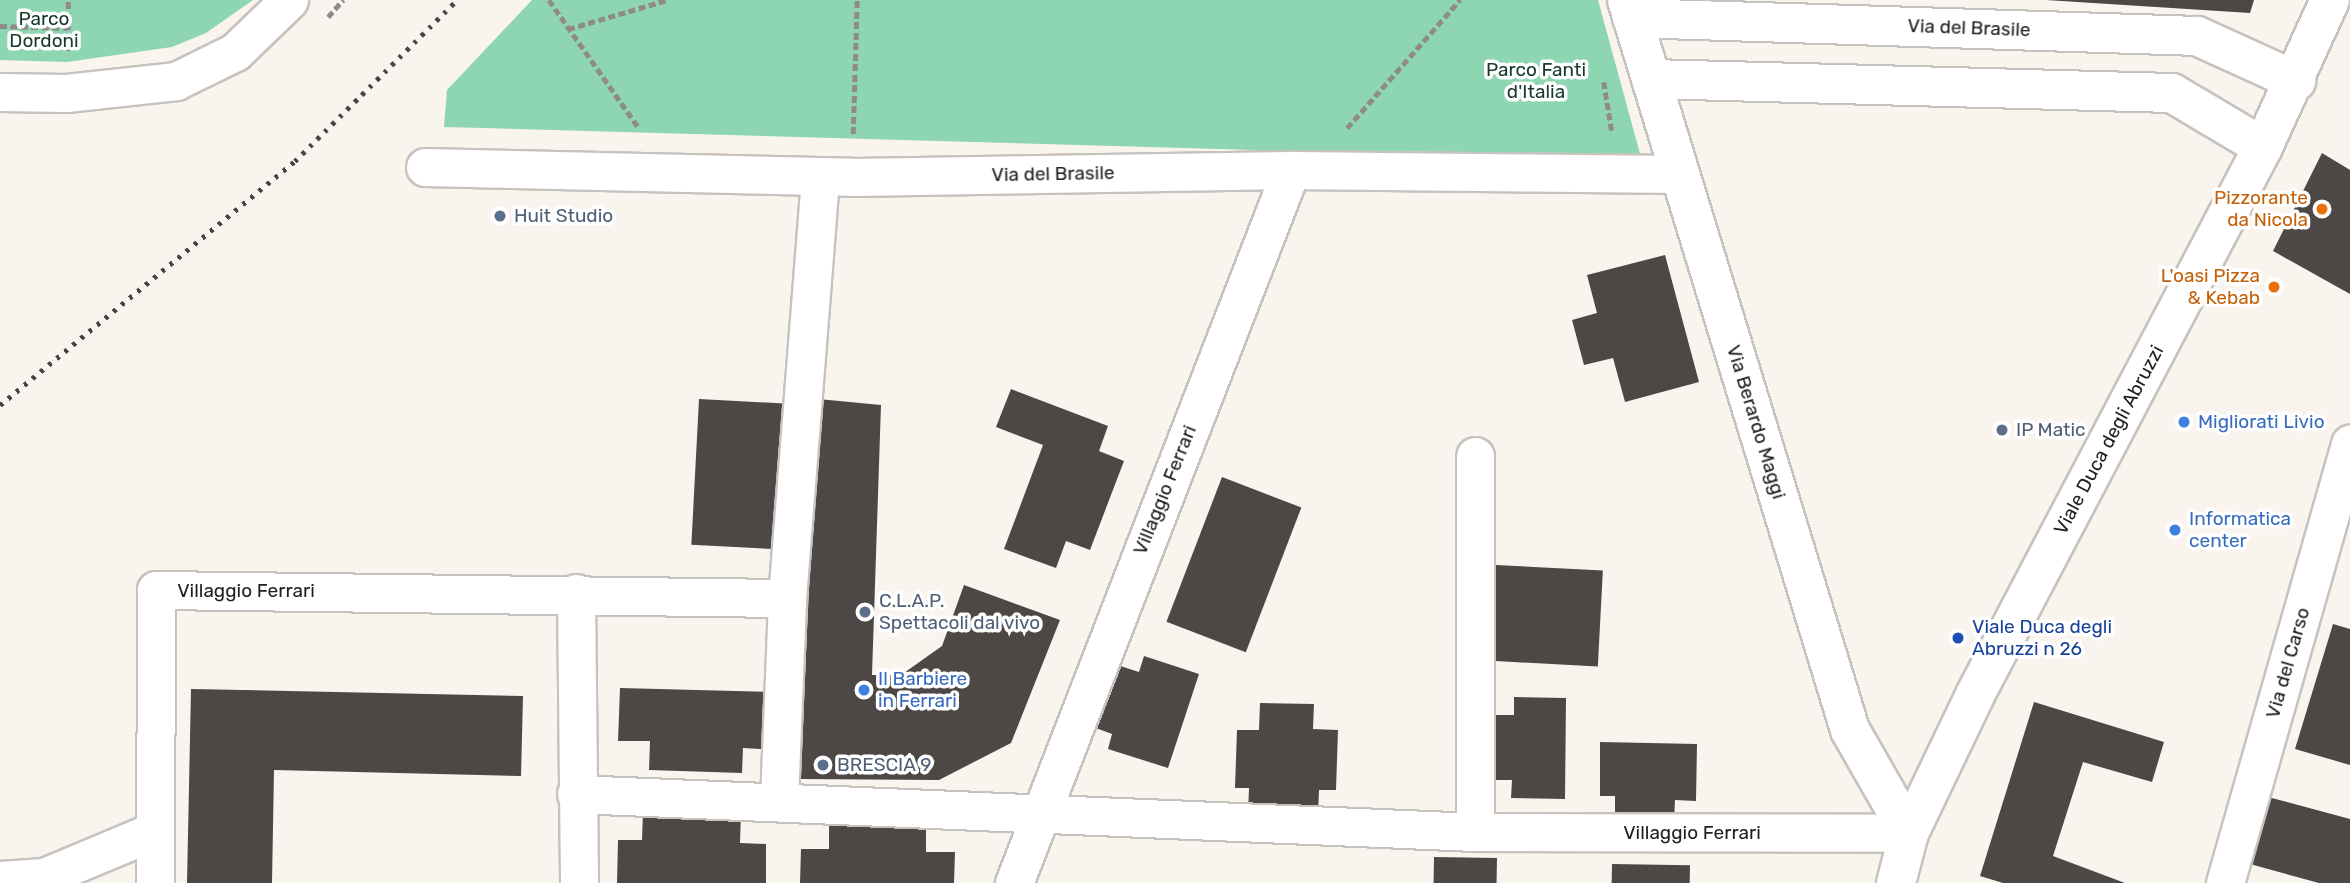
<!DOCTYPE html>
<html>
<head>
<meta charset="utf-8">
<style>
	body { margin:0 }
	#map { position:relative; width:2350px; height:883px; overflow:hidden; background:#faf4ef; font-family:Rubik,sans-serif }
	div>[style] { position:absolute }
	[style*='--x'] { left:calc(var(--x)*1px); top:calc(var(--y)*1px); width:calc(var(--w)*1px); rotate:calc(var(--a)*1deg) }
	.green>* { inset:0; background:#8dd6b1 }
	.building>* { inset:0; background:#4d4746; transform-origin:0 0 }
	.path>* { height:4.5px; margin-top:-2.25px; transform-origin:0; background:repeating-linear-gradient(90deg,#8f8b88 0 7px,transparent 0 10.5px) }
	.roads { filter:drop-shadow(2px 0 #c8c2be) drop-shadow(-2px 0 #c8c2be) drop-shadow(0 2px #c8c2be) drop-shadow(0 -2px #c8c2be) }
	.street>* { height:37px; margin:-18.5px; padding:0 18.5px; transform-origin:18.5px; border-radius:18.5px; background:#fff }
	.secondary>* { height:38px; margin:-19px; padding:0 19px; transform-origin:19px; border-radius:19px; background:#fff }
	.rail>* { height:5px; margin-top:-2.5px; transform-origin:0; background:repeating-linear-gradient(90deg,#474442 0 3.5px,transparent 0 10.5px) }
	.dots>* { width:19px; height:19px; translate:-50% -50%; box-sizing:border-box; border:4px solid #fff; border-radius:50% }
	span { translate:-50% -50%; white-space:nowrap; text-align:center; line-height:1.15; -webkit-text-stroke:7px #fff; paint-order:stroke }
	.park-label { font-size:19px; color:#163929 }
	.street-label { font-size:19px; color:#22201f }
	.food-label { font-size:19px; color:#c56008 }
	.right { translate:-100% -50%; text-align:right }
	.service-label { font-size:19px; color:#4e5e75 }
	.left { translate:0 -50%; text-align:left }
	.shop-label { font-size:19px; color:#366cbe }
	.transit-label { font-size:19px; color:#164399 }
</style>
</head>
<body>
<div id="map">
	<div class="green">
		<i style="clip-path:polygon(0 0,253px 0,206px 33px,172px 47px,67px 62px,0 60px)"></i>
		<i style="clip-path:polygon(532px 0,1598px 0,1642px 161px,444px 127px,447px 90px)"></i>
	</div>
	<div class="building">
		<i style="clip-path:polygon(2046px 0,2254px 0,2250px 13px)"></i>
		<i style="clip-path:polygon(2322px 153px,2350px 170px,2350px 294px,2273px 251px)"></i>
		<i style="clip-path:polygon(1665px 255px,1699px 382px,1625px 402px,1613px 358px,1584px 365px,1572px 320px,1597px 313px,1587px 275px)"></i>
		<i style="clip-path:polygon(1011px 389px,1108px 426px,1099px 451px,1124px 461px,1090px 550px,1066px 541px,1056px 568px,1004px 549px,1043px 445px,996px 427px)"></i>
		<i style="left:699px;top:399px;width:85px;height:146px;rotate:3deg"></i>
		<i style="clip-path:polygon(818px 399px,881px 405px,872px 675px,901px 675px,942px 646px,964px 585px,1060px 620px,1011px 743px,939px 780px,800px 779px)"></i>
		<i style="left:1222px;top:477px;width:85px;height:155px;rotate:21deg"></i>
		<i style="left:1496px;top:565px;width:107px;height:96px;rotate:3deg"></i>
		<i style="clip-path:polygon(2333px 624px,2350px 629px,2350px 765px,2295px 749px)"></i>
		<i style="clip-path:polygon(1144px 656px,1199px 674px,1168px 768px,1108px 749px,1112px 734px,1093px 727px,1114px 664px,1139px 672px)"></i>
		<i style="clip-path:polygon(620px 688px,777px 692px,775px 750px,743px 748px,742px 773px,649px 770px,650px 741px,618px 741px)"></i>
		<i style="clip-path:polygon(191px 689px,523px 696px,521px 776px,274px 770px,272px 883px,187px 883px)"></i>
		<i style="clip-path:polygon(1514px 697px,1566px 698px,1565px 799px,1511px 798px,1512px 780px,1490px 780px,1491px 715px,1514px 715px)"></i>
		<i style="clip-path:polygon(2034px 702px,2164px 742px,2152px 782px,2083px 762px,2053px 856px,2125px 883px,2003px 883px,1980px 876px)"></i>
		<i style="clip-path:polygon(1260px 703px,1314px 704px,1313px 729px,1338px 730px,1336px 790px,1319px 790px,1318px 815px,1248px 813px,1249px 788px,1235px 788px,1237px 730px,1259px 730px)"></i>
		<i style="clip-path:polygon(1600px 742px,1697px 744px,1696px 801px,1675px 800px,1674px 822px,1615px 821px,1615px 796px,1600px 796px)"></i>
		<i style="clip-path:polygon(2268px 797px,2350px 819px,2350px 883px,2319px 883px,2250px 864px)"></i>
		<i style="clip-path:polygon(643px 811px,741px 813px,740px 843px,766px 844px,766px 883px,617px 883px,618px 840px,642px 840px)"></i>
		<i style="clip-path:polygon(829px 818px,926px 820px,926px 852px,955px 852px,954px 883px,800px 883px,801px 849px,829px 849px)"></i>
		<i style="left:1434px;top:857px;width:63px;height:26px;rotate:1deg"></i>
		<i style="left:1612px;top:864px;width:78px;height:19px;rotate:1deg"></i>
	</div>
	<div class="path">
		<i style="--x:549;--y:0;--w:156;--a:54.9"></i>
		<i style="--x:328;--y:17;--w:23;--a:-49"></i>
		<i style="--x:0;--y:26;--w:68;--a:1.7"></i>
		<i style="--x:568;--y:29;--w:103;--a:-16.3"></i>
		<i style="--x:68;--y:51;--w:51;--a:-90"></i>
		<i style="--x:1604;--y:82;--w:51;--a:80.9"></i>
		<i style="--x:1347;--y:128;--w:171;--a:-48.6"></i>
		<i style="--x:853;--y:134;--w:134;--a:-88.3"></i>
	</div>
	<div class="roads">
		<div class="street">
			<i style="--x:0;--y:92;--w:66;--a:0.9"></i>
			<i style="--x:66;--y:93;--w:111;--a:-6.2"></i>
			<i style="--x:176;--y:81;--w:66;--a:-26.2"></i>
			<i style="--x:235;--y:52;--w:75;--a:-43.9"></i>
			<i style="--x:425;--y:167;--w:427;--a:1.3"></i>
			<i style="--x:852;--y:177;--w:439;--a:-0.9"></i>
			<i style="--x:1291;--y:170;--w:389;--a:0.6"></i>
			<i style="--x:1475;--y:456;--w:376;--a:90"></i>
			<i style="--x:576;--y:593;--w:290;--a:89.4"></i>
			<i style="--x:576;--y:794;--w:900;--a:2.42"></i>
			<i style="--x:1475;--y:832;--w:434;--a:0.1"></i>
			<i style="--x:779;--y:801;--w:203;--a:-87.7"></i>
			<i style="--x:787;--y:598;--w:423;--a:-85.5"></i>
			<i style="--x:0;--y:880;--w:44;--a:-3.9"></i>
			<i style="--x:44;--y:877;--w:119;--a:-22.7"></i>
			<i style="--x:155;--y:883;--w:293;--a:-89.8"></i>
			<i style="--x:156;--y:590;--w:631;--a:0.73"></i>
			<i style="--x:1014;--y:883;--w:765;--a:-68.77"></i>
			<i style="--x:2225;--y:883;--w:457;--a:-74.1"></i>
		</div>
		<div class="secondary">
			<i style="--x:1627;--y:0;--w:763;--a:73.01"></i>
			<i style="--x:1850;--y:730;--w:119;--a:60.2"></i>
			<i style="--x:1632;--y:18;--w:565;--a:1.82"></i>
			<i style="--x:2197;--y:36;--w:109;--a:24.4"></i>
			<i style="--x:1651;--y:79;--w:521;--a:1.54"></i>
			<i style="--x:2172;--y:93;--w:106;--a:30.7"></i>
			<i style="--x:1896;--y:883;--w:52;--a:-75.4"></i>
			<i style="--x:1909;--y:833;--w:153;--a:-64.4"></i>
			<i style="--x:1975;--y:695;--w:619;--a:-62.28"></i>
			<i style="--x:2263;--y:147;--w:162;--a:-65.5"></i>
		</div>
	</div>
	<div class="rail">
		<i style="--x:0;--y:405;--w:383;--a:-39.6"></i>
		<i style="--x:295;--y:161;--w:228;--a:-44.8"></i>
	</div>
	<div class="dots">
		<i style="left:2322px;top:209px;background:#e8710a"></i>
		<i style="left:500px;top:216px;background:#5c6f8a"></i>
		<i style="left:2274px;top:287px;background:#e8710a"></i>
		<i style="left:2184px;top:422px;background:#3f7fe0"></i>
		<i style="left:2002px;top:430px;background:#5c6f8a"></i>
		<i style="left:2175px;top:530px;background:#3f7fe0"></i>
		<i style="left:865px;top:612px;background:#5c6f8a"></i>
		<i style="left:1958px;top:638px;background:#1a4fb4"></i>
		<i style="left:864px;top:690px;background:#3f7fe0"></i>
		<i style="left:823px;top:765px;background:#5c6f8a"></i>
	</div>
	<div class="park-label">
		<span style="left:44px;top:30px">Parco<br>Dordoni</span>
		<span style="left:1536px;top:81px">Parco Fanti<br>d'Italia</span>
	</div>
	<div class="street-label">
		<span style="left:1969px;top:28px;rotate:2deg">Via del Brasile</span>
		<span style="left:1053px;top:174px;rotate:-1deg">Via del Brasile</span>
		<span style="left:1756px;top:422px;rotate:73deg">Via Berardo Maggi</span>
		<span style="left:2109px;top:440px;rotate:-62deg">Viale Duca degli Abruzzi</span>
		<span style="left:1165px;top:490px;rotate:-68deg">Villaggio Ferrari</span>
		<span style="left:246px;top:591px">Villaggio Ferrari</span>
		<span style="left:2288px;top:663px;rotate:-74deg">Via del Carso</span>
		<span style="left:1692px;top:833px">Villaggio Ferrari</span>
	</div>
	<div class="food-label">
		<span class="right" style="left:2308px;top:209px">Pizzorante<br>da Nicola</span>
		<span class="right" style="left:2260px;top:287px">L'oasi Pizza<br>&amp; Kebab</span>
	</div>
	<div class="service-label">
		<span class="left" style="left:514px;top:216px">Huit Studio</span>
		<span class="left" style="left:2016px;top:430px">IP Matic</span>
		<span class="left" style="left:879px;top:612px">C.L.A.P.<br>Spettacoli dal vivo</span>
		<span class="left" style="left:837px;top:765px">BRESCIA 9</span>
	</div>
	<div class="shop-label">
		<span class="left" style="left:2198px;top:422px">Migliorati Livio</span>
		<span class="left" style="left:2189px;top:530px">Informatica<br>center</span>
		<span class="left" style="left:878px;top:690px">Il Barbiere<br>in Ferrari</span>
	</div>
	<div class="transit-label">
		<span class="left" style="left:1972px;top:638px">Viale Duca degli<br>Abruzzi n 26</span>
	</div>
</div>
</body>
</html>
